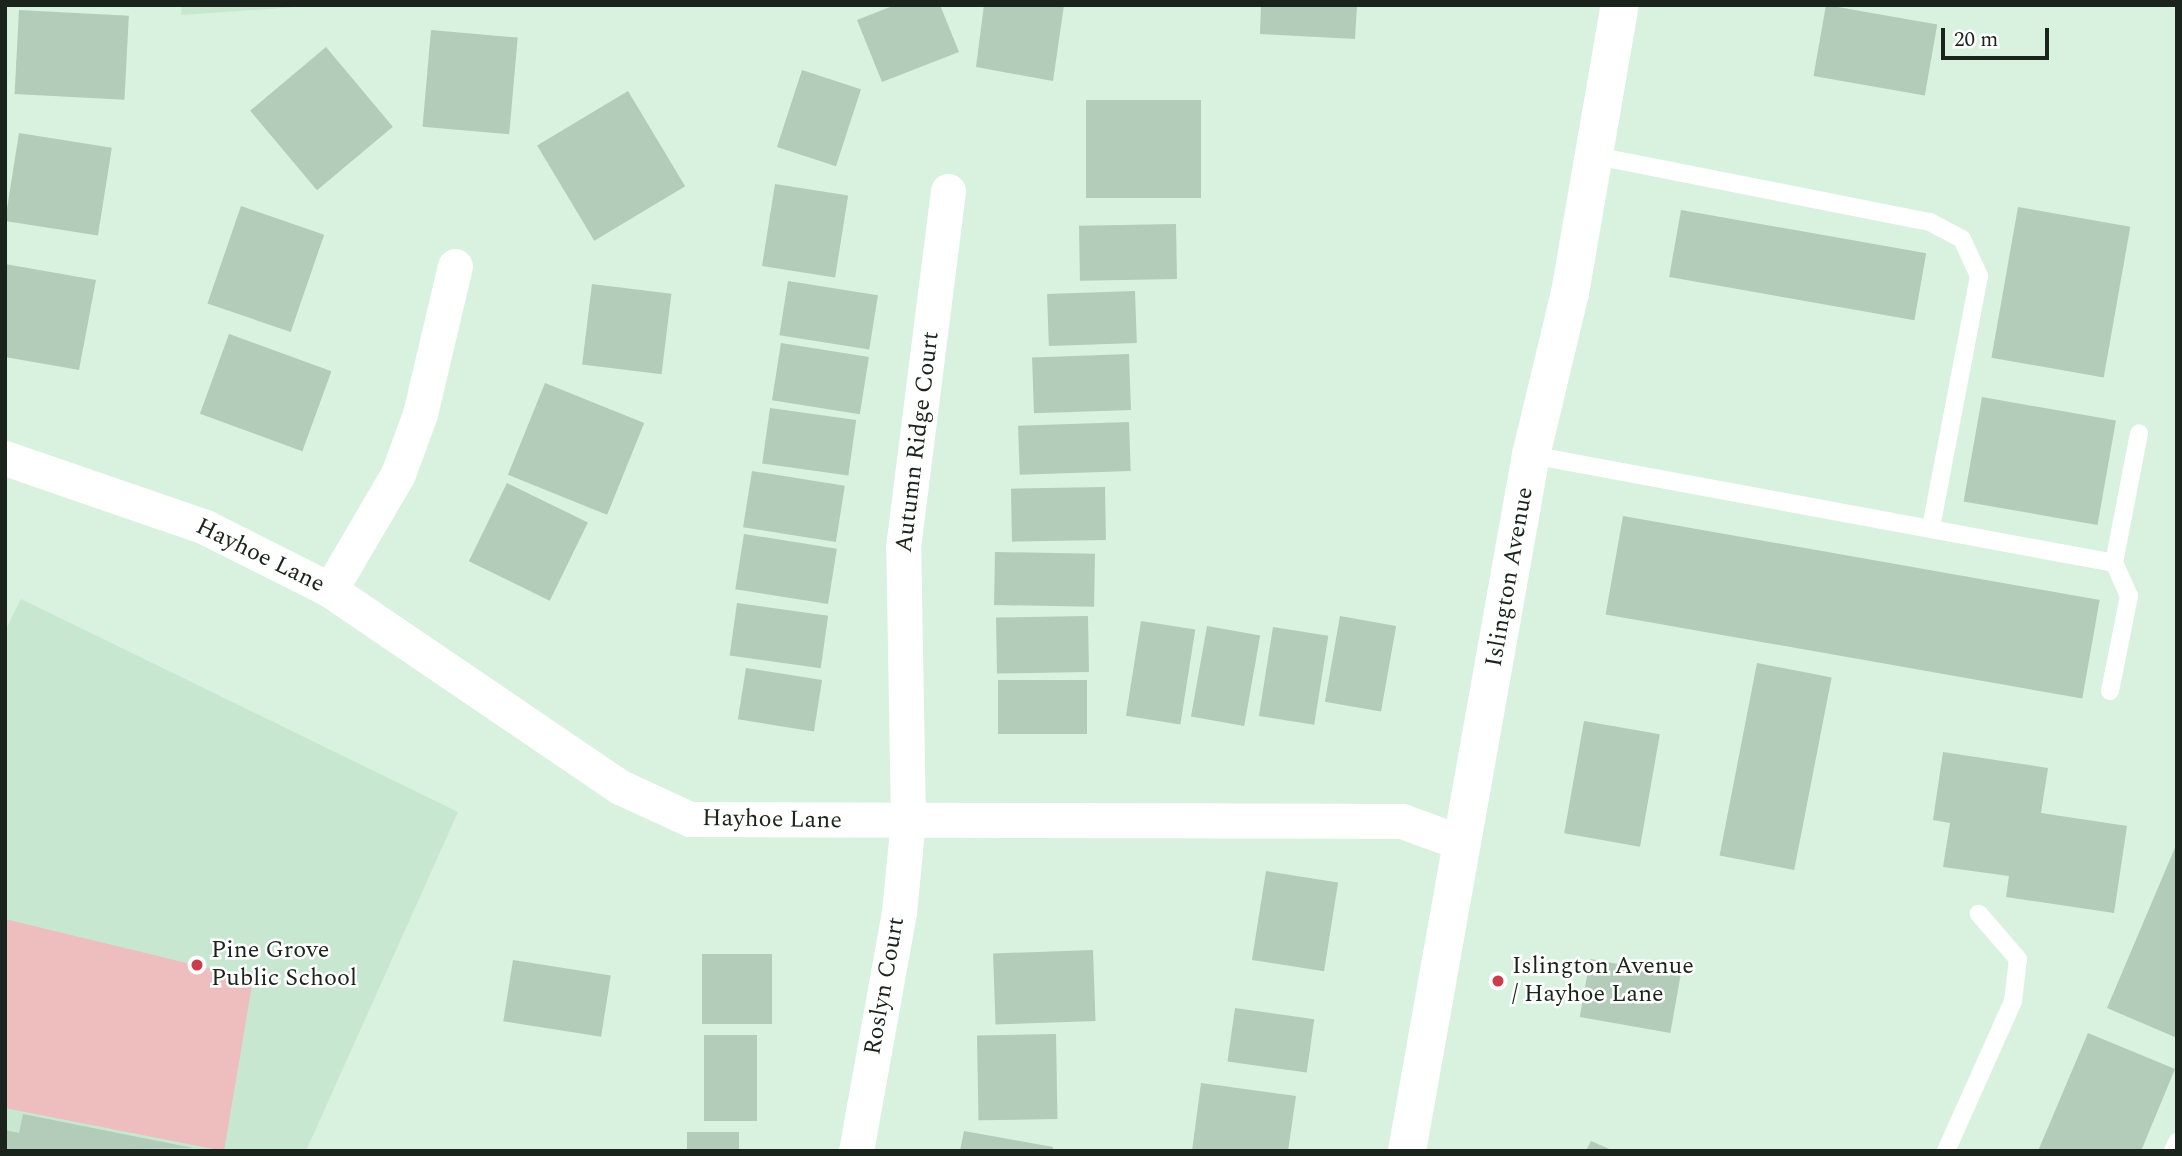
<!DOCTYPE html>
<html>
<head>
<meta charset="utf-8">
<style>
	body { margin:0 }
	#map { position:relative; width:2182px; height:1156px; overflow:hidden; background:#d9f1df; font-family:Spectral,serif }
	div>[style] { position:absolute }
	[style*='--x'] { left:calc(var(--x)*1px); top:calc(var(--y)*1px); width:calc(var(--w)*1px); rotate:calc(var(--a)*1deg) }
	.built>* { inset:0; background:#c8e7d0 }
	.green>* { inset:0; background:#eebdbd }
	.building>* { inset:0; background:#b3cbb9; transform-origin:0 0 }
	.service>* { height:18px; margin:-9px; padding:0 9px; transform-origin:9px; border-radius:9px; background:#fff }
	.minor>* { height:35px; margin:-17.5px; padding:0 17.5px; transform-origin:17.5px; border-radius:17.5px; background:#fff }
	.secondary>* { height:38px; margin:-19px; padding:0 19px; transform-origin:19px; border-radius:19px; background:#fff }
	.dots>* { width:19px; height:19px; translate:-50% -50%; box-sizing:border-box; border:4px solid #fff; border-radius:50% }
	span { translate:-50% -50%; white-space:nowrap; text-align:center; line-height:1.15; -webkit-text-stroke:5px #fff; paint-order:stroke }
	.street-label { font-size:24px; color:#1a231c }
	.poi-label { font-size:24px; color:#1a231c }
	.left { translate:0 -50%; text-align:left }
	.frame { position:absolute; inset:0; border:7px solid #1a231c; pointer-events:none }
	.scale { position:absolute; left:1941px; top:28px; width:108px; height:32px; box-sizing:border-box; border:4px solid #1a231c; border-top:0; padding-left:9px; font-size:21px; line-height:24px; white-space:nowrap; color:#1a231c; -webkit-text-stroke:5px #fff; paint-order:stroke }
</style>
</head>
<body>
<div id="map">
	<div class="built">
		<i style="clip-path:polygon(182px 5px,325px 5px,181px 15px)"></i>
		<i style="clip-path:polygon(21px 599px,458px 812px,306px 1151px,5px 1151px,5px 631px)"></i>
	</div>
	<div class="green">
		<i style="clip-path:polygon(5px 919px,253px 979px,224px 1151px,5px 1108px)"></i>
	</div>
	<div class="building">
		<i style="clip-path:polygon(895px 5px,940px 5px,959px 52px,882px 82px,857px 20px)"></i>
		<i style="clip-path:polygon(984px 5px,1064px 5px,1053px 81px,976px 67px)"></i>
		<i style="clip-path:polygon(1261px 5px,1357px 5px,1355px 39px,1260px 34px)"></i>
		<i style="left:1826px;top:5px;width:113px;height:72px;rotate:10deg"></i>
		<i style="left:19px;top:10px;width:110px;height:84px;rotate:3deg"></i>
		<i style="left:431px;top:30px;width:87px;height:97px;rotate:5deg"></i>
		<i style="left:326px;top:47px;width:104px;height:99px;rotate:50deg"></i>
		<i style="left:802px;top:70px;width:62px;height:81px;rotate:18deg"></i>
		<i style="left:628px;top:91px;width:111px;height:106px;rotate:59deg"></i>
		<i style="left:1086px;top:100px;width:115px;height:98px"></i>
		<i style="left:19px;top:133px;width:94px;height:89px;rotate:9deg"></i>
		<i style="left:775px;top:184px;width:74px;height:83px;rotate:9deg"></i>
		<i style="left:241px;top:206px;width:88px;height:103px;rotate:19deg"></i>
		<i style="left:2018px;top:207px;width:114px;height:153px;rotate:10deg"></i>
		<i style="left:1681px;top:210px;width:249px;height:68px;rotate:10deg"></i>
		<i style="left:1176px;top:224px;width:55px;height:97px;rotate:89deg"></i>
		<i style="clip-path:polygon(5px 264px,96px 280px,79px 370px,5px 357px)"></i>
		<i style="left:788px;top:281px;width:91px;height:55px;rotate:9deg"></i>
		<i style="left:592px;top:284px;width:80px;height:81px;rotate:7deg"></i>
		<i style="left:1135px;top:291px;width:52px;height:88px;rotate:88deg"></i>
		<i style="left:229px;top:334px;width:109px;height:85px;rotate:20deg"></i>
		<i style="left:781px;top:343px;width:89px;height:58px;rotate:9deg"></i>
		<i style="left:1129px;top:354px;width:56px;height:97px;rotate:88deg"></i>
		<i style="left:545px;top:383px;width:107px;height:99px;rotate:22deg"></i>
		<i style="left:1982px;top:397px;width:136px;height:106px;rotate:10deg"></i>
		<i style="left:770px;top:408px;width:87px;height:56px;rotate:8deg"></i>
		<i style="left:1129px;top:422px;width:49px;height:111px;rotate:88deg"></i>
		<i style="left:752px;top:471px;width:94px;height:57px;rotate:9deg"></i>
		<i style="left:507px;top:483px;width:90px;height:87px;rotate:26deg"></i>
		<i style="left:1105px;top:487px;width:53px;height:94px;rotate:89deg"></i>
		<i style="left:1623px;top:516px;width:484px;height:100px;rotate:10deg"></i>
		<i style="left:744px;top:534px;width:94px;height:56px;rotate:9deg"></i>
		<i style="left:995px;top:552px;width:100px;height:53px;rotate:1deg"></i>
		<i style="left:737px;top:603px;width:92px;height:53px;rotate:8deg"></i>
		<i style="left:1088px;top:616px;width:56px;height:92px;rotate:89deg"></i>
		<i style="left:1340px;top:616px;width:57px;height:87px;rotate:10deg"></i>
		<i style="left:1141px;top:621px;width:55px;height:96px;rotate:9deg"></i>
		<i style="left:1207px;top:626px;width:54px;height:92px;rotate:10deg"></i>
		<i style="left:1273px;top:627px;width:56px;height:90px;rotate:9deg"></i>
		<i style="left:1757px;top:663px;width:76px;height:196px;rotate:11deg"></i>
		<i style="left:746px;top:668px;width:77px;height:52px;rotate:9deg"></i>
		<i style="left:998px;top:680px;width:89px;height:54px"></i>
		<i style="left:1584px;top:721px;width:77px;height:114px;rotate:10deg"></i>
		<i style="clip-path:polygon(1943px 752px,2048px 768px,2041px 813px,2127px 826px,2114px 913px,2006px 897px,2009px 876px,1943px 867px,1950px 823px,1933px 820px)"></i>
		<i style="clip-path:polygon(2177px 843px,2177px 1038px,2107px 1008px)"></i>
		<i style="left:1266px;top:871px;width:73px;height:90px;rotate:9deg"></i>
		<i style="left:1093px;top:950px;width:71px;height:100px;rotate:88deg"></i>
		<i style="left:702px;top:954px;width:70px;height:70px"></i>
		<i style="left:1590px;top:959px;width:92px;height:59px;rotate:10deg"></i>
		<i style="left:513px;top:960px;width:99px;height:62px;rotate:9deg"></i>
		<i style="left:1235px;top:1008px;width:80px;height:54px;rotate:8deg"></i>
		<i style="clip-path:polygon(2088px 1033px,2175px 1069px,2141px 1151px,2038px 1151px)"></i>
		<i style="left:1056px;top:1034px;width:85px;height:79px;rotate:89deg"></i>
		<i style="left:704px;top:1035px;width:53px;height:86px"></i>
		<i style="clip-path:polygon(1201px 1083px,1296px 1096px,1288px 1151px,1192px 1151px)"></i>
		<i style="clip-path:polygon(23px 1114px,193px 1148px,5px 1151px,5px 1130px,19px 1133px)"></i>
		<i style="clip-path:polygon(964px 1131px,1053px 1147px,1053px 1151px,960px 1151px)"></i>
		<i style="left:739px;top:1132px;width:19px;height:52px;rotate:90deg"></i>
		<i style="clip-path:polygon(1591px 1141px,1614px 1151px,1586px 1151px)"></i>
	</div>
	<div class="service">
		<i style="--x:1596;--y:156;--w:340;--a:11.2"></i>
		<i style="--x:1930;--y:222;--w:36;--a:28"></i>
		<i style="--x:1962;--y:239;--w:41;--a:65.3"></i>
		<i style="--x:1979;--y:276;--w:257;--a:100.8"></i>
		<i style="--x:1531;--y:455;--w:593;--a:10.49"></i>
		<i style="--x:2110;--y:691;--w:97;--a:-78.7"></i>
		<i style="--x:2129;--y:596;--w:36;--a:-114"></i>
		<i style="--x:2114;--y:563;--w:132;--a:-79.1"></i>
		<i style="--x:1946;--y:1151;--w:164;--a:-65.9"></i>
		<i style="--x:2013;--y:1001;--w:42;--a:-83.2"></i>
		<i style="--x:2018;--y:959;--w:60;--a:-130.9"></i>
		<i style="--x:2173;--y:1151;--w:10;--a:-66"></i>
	</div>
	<div class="minor">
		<i style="--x:5;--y:458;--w:212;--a:19"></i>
		<i style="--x:205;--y:527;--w:140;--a:26.7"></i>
		<i style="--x:330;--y:590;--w:351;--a:34.2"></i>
		<i style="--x:620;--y:787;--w:77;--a:24.6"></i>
		<i style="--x:690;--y:819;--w:712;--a:0.16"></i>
		<i style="--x:1402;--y:821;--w:64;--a:20.1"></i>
		<i style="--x:330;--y:590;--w:134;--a:-59.6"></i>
		<i style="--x:398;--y:474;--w:64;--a:-69.9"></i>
		<i style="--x:420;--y:414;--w:152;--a:-76.7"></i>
		<i style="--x:856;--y:1151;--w:243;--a:-79.8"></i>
		<i style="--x:899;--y:912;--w:92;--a:-84.4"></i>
		<i style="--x:908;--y:820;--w:273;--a:-91"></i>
		<i style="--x:903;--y:547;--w:359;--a:-82.8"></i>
	</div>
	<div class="secondary">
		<i style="--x:1407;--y:1151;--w:707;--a:-79.9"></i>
		<i style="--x:1531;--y:455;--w:167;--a:-76.5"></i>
		<i style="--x:1570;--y:293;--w:292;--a:-80.2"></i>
	</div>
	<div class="dots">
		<i style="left:197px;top:965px;background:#cc3c4d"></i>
		<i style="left:1498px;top:981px;background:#cc3c4d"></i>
	</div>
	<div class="street-label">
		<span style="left:918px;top:442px;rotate:-83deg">Autumn Ridge Court</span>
		<span style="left:260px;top:556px;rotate:26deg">Hayhoe Lane</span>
		<span style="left:1510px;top:577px;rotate:-80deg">Islington Avenue</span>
		<span style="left:772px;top:820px;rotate:1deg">Hayhoe Lane</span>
		<span style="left:885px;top:986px;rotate:-80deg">Roslyn Court</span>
	</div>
	<div class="poi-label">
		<span class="left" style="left:211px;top:965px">Pine Grove<br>Public School</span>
		<span class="left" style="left:1512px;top:981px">Islington Avenue<br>/ Hayhoe Lane</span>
	</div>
	<div class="frame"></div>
	<div class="scale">20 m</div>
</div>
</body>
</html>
